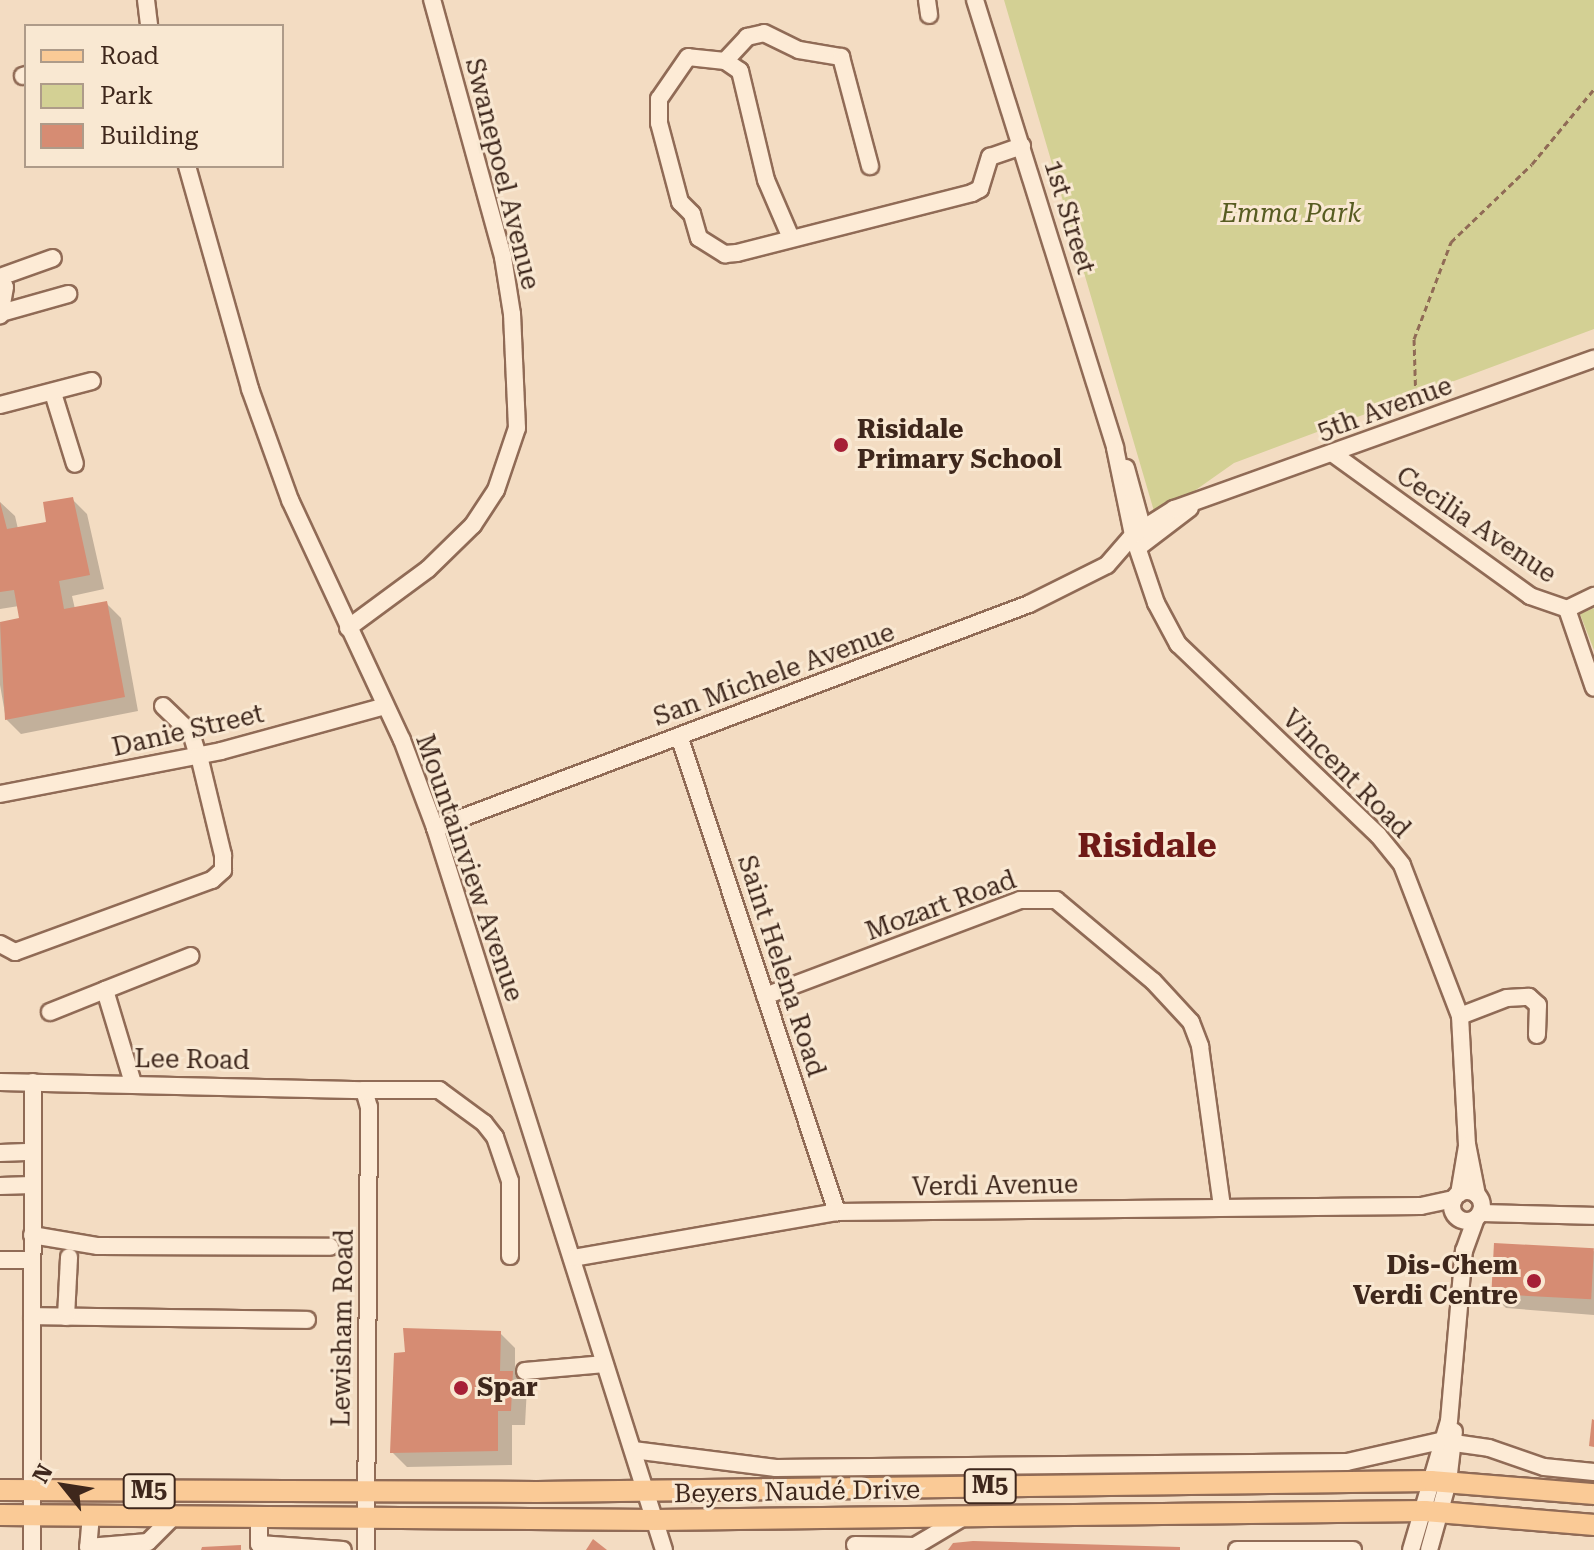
<!DOCTYPE html>
<html>
<head>
<meta charset="utf-8">
<style>
	body { margin:0 }
	#map { position:relative; width:1594px; height:1550px; overflow:hidden; background:#f3dcc2; font-family:"Roboto Serif",serif }
	div>[style] { position:absolute }
	[style*='--x'] { left:calc(var(--x)*1px); top:calc(var(--y)*1px); width:calc(var(--w)*1px); rotate:calc(var(--a)*1deg) }
	.green>* { inset:0; background:#d3d094 }
	.shadow>* { inset:0; background:#0003 }
	.building>* { inset:0; background:#d68c73; transform-origin:0 0 }
	.path>* { height:3px; margin-top:-1.5px; transform-origin:0; background:repeating-linear-gradient(90deg,#906b56 0 6px,transparent 0 10px) }
	.roads { filter:drop-shadow(2px 0 #906b56) drop-shadow(-2px 0 #906b56) drop-shadow(0 2px #906b56) drop-shadow(0 -2px #906b56) }
	.minor>* { height:16px; margin:-8px; padding:0 8px; transform-origin:8px; border-radius:8px; background:#fdebd6 }
	.minor>.ring { margin:-8px; padding:0; box-sizing:content-box; background:none; border:16px solid #fdebd6; border-radius:50% }
	.major>* { height:20px; margin:-10px; padding:0 10px; transform-origin:10px; border-radius:10px; background:#faca96 }
	.dots>* { width:22px; height:22px; translate:-50% -50%; box-sizing:border-box; border:4px solid #f9e8d2; border-radius:50% }
	span { translate:-50% -50%; white-space:nowrap; text-align:center; line-height:1.15; -webkit-text-stroke:6px #f9e8d2; paint-order:stroke }
	.shield-label span { padding:2px 6px; background:#f9e8d2; border:2px solid; border-radius:6px; -webkit-text-stroke-width:0 }
	.shield-label { font-size:24px; color:#3e271c; font-weight:700 }
	.street-label { font-size:26px; color:#3e271c }
	.park-label { font-size:26px; color:#575c21; font-style:italic }
	.poi-label { font-size:26px; color:#3e271c; font-weight:700 }
	.left { translate:0 -50%; text-align:left }
	.right { translate:-100% -50%; text-align:right }
	.district-label { font-size:34px; color:#6f1a17; font-weight:700 }
	.legend { position:absolute; left:24px; top:24px; width:260px; height:144px; box-sizing:border-box; background:#f9e8d2; border:2px solid #ae9b89; margin:0; padding:10px 14px; list-style:none; font-size:24px; color:#3e271c }
	.legend li { display:flex; align-items:center; gap:16px; height:40px }
	.legend b { width:40px; border:2px solid #ae9b89 }
	.north { position:absolute; left:24px; top:1446px; width:80px; height:80px; -webkit-text-stroke:6px #f9e8d2; paint-order:stroke; rotate:300deg; font-size:22px; font-weight:700; line-height:32px; text-align:center; color:#3e271c }
	.north::after { content:''; display:block; margin:auto; width:28px; height:36px; background:#3e271c; clip-path:polygon(50% 0,100% 100%,50% 72%,0 100%) }
</style>
</head>
<body>
<div id="map">
	<div class="green">
		<i style="clip-path:polygon(1004px 0,1594px 0,1594px 329px,1234px 463px,1156px 518px)"></i>
		<i style="clip-path:polygon(1594px 608px,1594px 650px,1580px 614px)"></i>
	</div>
	<div class="shadow">
		<i style="clip-path:polygon(72px 499px,87px 514px,104px 589px,72px 596px,75px 609px,106px 603px,121px 618px,138px 711px,21px 734px,6px 719px,0 685px,0 624px,21px 620px,19px 606px,0 609px,0 502px,15px 516px,18px 529px,49px 524px)"></i>
		<i style="clip-path:polygon(1594px 1251px,1594px 1315px,1506px 1308px,1491px 1293px)"></i>
		<i style="clip-path:polygon(500px 1333px,515px 1348px,515px 1375px,527px 1387px,525px 1425px,512px 1425px,512px 1465px,407px 1467px,392px 1452px)"></i>
	</div>
	<div class="building">
		<i style="clip-path:polygon(73px 497px,90px 575px,59px 581px,64px 609px,107px 601px,125px 697px,5px 720px,0 622px,19px 618px,14px 590px,0 592px,0 502px,7px 529px,46px 522px,43px 502px)"></i>
		<i style="left:1494px;top:1243px;width:100px;height:51px;rotate:3deg"></i>
		<i style="clip-path:polygon(403px 1328px,501px 1331px,500px 1371px,513px 1371px,511px 1411px,498px 1411px,498px 1451px,390px 1453px,394px 1353px,405px 1352px)"></i>
		<i style="clip-path:polygon(1592px 1419px,1594px 1420px,1594px 1447px,1589px 1446px)"></i>
		<i style="clip-path:polygon(593px 1539px,607px 1550px,586px 1550px)"></i>
		<i style="clip-path:polygon(973px 1541px,1180px 1547px,1180px 1550px,948px 1550px,953px 1543px)"></i>
		<i style="clip-path:polygon(241px 1545px,241px 1550px,201px 1550px,202px 1547px)"></i>
	</div>
	<div class="path">
		<i style="--x:1416;--y:405;--w:66;--a:-91.7"></i>
		<i style="--x:1414;--y:339;--w:104;--a:-69.1"></i>
		<i style="--x:1451;--y:242;--w:112;--a:-43.9"></i>
		<i style="--x:1532;--y:164;--w:97;--a:-50.4"></i>
	</div>
	<div class="roads">
		<div class="minor">
			<i style="--x:146;--y:0;--w:26;--a:83"></i>
			<i style="--x:927;--y:0;--w:15;--a:82"></i>
			<i style="--x:975;--y:0;--w:469;--a:72.6"></i>
			<i style="--x:1115;--y:448;--w:89;--a:78.3"></i>
			<i style="--x:1133;--y:535;--w:72;--a:71.3"></i>
			<i style="--x:1156;--y:603;--w:47;--a:61.8"></i>
			<i style="--x:1178;--y:644;--w:277;--a:43.7"></i>
			<i style="--x:1378;--y:835;--w:38;--a:51"></i>
			<i style="--x:1402;--y:865;--w:162;--a:69"></i>
			<i style="--x:1460;--y:1016;--w:128;--a:86.9"></i>
			<i style="--x:1467;--y:1144;--w:52;--a:78.9"></i>
			<i style="--x:725;--y:61;--w:33;--a:-47"></i>
			<i style="--x:747;--y:37;--w:17;--a:-13"></i>
			<i style="--x:764;--y:33;--w:39;--a:26"></i>
			<i style="--x:799;--y:50;--w:43;--a:9.5"></i>
			<i style="--x:841;--y:57;--w:113;--a:75.1"></i>
			<i style="--x:23;--y:76;--w:3;--a:-18"></i>
			<i style="--x:187;--y:166;--w:232;--a:74.2"></i>
			<i style="--x:250;--y:389;--w:118;--a:70.2"></i>
			<i style="--x:290;--y:500;--w:265;--a:65"></i>
			<i style="--x:402;--y:740;--w:94;--a:69.4"></i>
			<i style="--x:435;--y:828;--w:757;--a:72.4"></i>
			<i style="--x:791;--y:238;--w:63;--a:-113.3"></i>
			<i style="--x:766;--y:180;--w:112;--a:-103.4"></i>
			<i style="--x:740;--y:71;--w:18;--a:-146"></i>
			<i style="--x:725;--y:61;--w:37;--a:-174"></i>
			<i style="--x:688;--y:57;--w:51;--a:124.6"></i>
			<i style="--x:659;--y:99;--w:24;--a:90"></i>
			<i style="--x:659;--y:123;--w:82;--a:75.1"></i>
			<i style="--x:680;--y:202;--w:17;--a:45"></i>
			<i style="--x:692;--y:214;--w:25;--a:74"></i>
			<i style="--x:699;--y:238;--w:31;--a:32"></i>
			<i style="--x:725;--y:254;--w:12;--a:-5"></i>
			<i style="--x:737;--y:253;--w:243;--a:-14.3"></i>
			<i style="--x:972;--y:193;--w:9;--a:-27"></i>
			<i style="--x:980;--y:189;--w:34;--a:-73"></i>
			<i style="--x:990;--y:157;--w:34;--a:-19"></i>
			<i style="--x:0;--y:277;--w:56;--a:-19.7"></i>
			<i style="--x:0;--y:279;--w:9;--a:58"></i>
			<i style="--x:5;--y:287;--w:29;--a:100"></i>
			<i style="--x:1;--y:313;--w:70;--a:-15.8"></i>
			<i style="--x:53;--y:393;--w:74;--a:72.8"></i>
			<i style="--x:0;--y:405;--w:95;--a:-14.6"></i>
			<i style="--x:1332;--y:453;--w:244;--a:35.8"></i>
			<i style="--x:1530;--y:596;--w:39;--a:19"></i>
			<i style="--x:1567;--y:609;--w:83;--a:71.1"></i>
			<i style="--x:1126;--y:468;--w:68;--a:74.7"></i>
			<i style="--x:1139;--y:547;--w:64;--a:-37.4"></i>
			<i style="--x:1567;--y:609;--w:30;--a:-26"></i>
			<i style="--x:348;--y:628;--w:99;--a:-36.4"></i>
			<i style="--x:428;--y:569;--w:63;--a:-44.4"></i>
			<i style="--x:473;--y:525;--w:42;--a:-56.7"></i>
			<i style="--x:496;--y:490;--w:65;--a:-71.3"></i>
			<i style="--x:517;--y:428;--w:114;--a:-92.5"></i>
			<i style="--x:512;--y:314;--w:58;--a:-99"></i>
			<i style="--x:503;--y:257;--w:267;--a:-105.4"></i>
			<i style="--x:163;--y:706;--w:39;--a:44"></i>
			<i style="--x:191;--y:733;--w:24;--a:73"></i>
			<i style="--x:679;--y:736;--w:502;--a:71.64"></i>
			<i style="--x:0;--y:794;--w:225;--a:-11"></i>
			<i style="--x:221;--y:751;--w:170;--a:-15.3"></i>
			<i style="--x:435;--y:828;--w:635;--a:-20.66"></i>
			<i style="--x:1029;--y:604;--w:87;--a:-26.6"></i>
			<i style="--x:1107;--y:565;--w:40;--a:-49"></i>
			<i style="--x:1133;--y:535;--w:49;--a:-32.4"></i>
			<i style="--x:1174;--y:509;--w:446;--a:-19.7"></i>
			<i style="--x:0;--y:944;--w:17;--a:28"></i>
			<i style="--x:15;--y:952;--w:210;--a:-20.1"></i>
			<i style="--x:212;--y:880;--w:15;--a:-42"></i>
			<i style="--x:223;--y:870;--w:15;--a:-90"></i>
			<i style="--x:223;--y:855;--w:102;--a:-103.6"></i>
			<i style="--x:765;--y:996;--w:272;--a:-20.6"></i>
			<i style="--x:1020;--y:900;--w:36;--a:0"></i>
			<i style="--x:1056;--y:900;--w:126;--a:39.9"></i>
			<i style="--x:1153;--y:981;--w:56;--a:47.2"></i>
			<i style="--x:1191;--y:1022;--w:26;--a:69"></i>
			<i style="--x:1200;--y:1046;--w:162;--a:82.2"></i>
			<i style="--x:50;--y:1012;--w:59;--a:-21.8"></i>
			<i style="--x:1460;--y:1016;--w:50;--a:-21"></i>
			<i style="--x:1507;--y:998;--w:22;--a:-3"></i>
			<i style="--x:1529;--y:997;--w:12;--a:42"></i>
			<i style="--x:1538;--y:1005;--w:30;--a:92"></i>
			<i style="--x:0;--y:1082;--w:364;--a:1.3"></i>
			<i style="--x:364;--y:1090;--w:18;--a:74"></i>
			<i style="--x:369;--y:1107;--w:443;--a:90.4"></i>
			<i style="--x:133;--y:1083;--w:97;--a:-106.8"></i>
			<i style="--x:105;--y:990;--w:92;--a:-21.6"></i>
			<i style="--x:364;--y:1090;--w:75;--a:0"></i>
			<i style="--x:439;--y:1090;--w:56;--a:36.3"></i>
			<i style="--x:484;--y:1123;--w:18;--a:52"></i>
			<i style="--x:495;--y:1137;--w:46;--a:71.2"></i>
			<i style="--x:510;--y:1181;--w:75;--a:90"></i>
			<i style="--x:0;--y:1153;--w:33;--a:-2"></i>
			<i style="--x:0;--y:1186;--w:32;--a:-2"></i>
			<i class="ring" style="left:1452px;top:1191px;width:14px;height:14px"></i>
			<i style="--x:1459;--y:1194;--w:49;--a:-80.5"></i>
			<i style="--x:1480;--y:1213;--w:114;--a:1.5"></i>
			<i style="--x:32;--y:1235;--w:67;--a:9.5"></i>
			<i style="--x:98;--y:1246;--w:232;--a:0.2"></i>
			<i style="--x:573;--y:1258;--w:268;--a:-9.9"></i>
			<i style="--x:837;--y:1212;--w:584;--a:-0.59"></i>
			<i style="--x:1421;--y:1206;--w:34;--a:-12"></i>
			<i style="--x:0;--y:1260;--w:32;--a:0"></i>
			<i style="--x:32;--y:1316;--w:275;--a:0.8"></i>
			<i style="--x:66;--y:1317;--w:60;--a:-87.1"></i>
			<i style="--x:525;--y:1371;--w:80;--a:-5"></i>
			<i style="--x:633;--y:1450;--w:144;--a:7.2"></i>
			<i style="--x:776;--y:1468;--w:571;--a:-0.6"></i>
			<i style="--x:1347;--y:1462;--w:95;--a:-12.7"></i>
			<i style="--x:1440;--y:1441;--w:49;--a:8.1"></i>
			<i style="--x:1489;--y:1448;--w:58;--a:19.1"></i>
			<i style="--x:1544;--y:1467;--w:50;--a:5.7"></i>
			<i style="--x:91;--y:1515;--w:32;--a:95"></i>
			<i style="--x:88;--y:1547;--w:60;--a:-4.8"></i>
			<i style="--x:148;--y:1542;--w:37;--a:-45"></i>
			<i style="--x:259;--y:1517;--w:27;--a:90"></i>
			<i style="--x:259;--y:1544;--w:84;--a:4.1"></i>
			<i style="--x:855;--y:1545;--w:60;--a:1"></i>
			<i style="--x:915;--y:1546;--w:57;--a:-30.6"></i>
			<i style="--x:32;--y:1550;--w:468;--a:-89.9"></i>
			<i style="--x:1237;--y:1550;--w:116;--a:0"></i>
			<i style="--x:1411;--y:1550;--w:134;--a:-73.6"></i>
			<i style="--x:1449;--y:1421;--w:171;--a:-85"></i>
			<i style="--x:1464;--y:1251;--w:35;--a:-70"></i>
			<i style="--x:1429;--y:1550;--w:71;--a:-74.4"></i>
			<i style="--x:1448;--y:1482;--w:51;--a:-83.3"></i>
		</div>
		<div class="major">
			<i style="--x:0;--y:1490;--w:537;--a:0.21"></i>
			<i style="--x:537;--y:1492;--w:894;--a:-0.7"></i>
			<i style="--x:1431;--y:1481;--w:164;--a:4.6"></i>
			<i style="--x:0;--y:1515;--w:655;--a:0.44"></i>
			<i style="--x:655;--y:1520;--w:770;--a:-0.67"></i>
			<i style="--x:1425;--y:1511;--w:170;--a:4.7"></i>
		</div>
	</div>
	<div class="dots">
		<i style="left:841px;top:445px;background:#a61f36"></i>
		<i style="left:1534px;top:1281px;background:#a61f36"></i>
		<i style="left:461px;top:1388px;background:#a61f36"></i>
	</div>
	<div class="shield-label">
		<span style="left:990px;top:1486px">M5</span>
		<span style="left:149px;top:1491px">M5</span>
	</div>
	<div class="street-label">
		<span style="left:502px;top:174px;rotate:76deg">Swanepoel Avenue</span>
		<span style="left:1069px;top:217px;rotate:73deg">1st Street</span>
		<span style="left:1385px;top:409px;rotate:-20deg">5th Avenue</span>
		<span style="left:1476px;top:525px;rotate:34deg">Cecilia Avenue</span>
		<span style="left:774px;top:675px;rotate:-20deg">San Michele Avenue</span>
		<span style="left:188px;top:731px;rotate:-13deg">Danie Street</span>
		<span style="left:1346px;top:774px;rotate:45deg">Vincent Road</span>
		<span style="left:469px;top:868px;rotate:71deg">Mountainview Avenue</span>
		<span style="left:941px;top:906px;rotate:-20deg">Mozart Road</span>
		<span style="left:781px;top:966px;rotate:72deg">Saint Helena Road</span>
		<span style="left:192px;top:1060px;rotate:1deg">Lee Road</span>
		<span style="left:995px;top:1186px;rotate:-1deg">Verdi Avenue</span>
		<span style="left:343px;top:1328px;rotate:-89deg">Lewisham Road</span>
		<span style="left:797px;top:1492px;rotate:-1deg">Beyers Naudé Drive</span>
	</div>
	<div class="park-label">
		<span style="left:1291px;top:214px">Emma Park</span>
	</div>
	<div class="poi-label">
		<span class="left" style="left:857px;top:445px">Risidale<br>Primary School</span>
		<span class="right" style="left:1518px;top:1281px">Dis-Chem<br>Verdi Centre</span>
		<span class="left" style="left:477px;top:1388px">Spar</span>
	</div>
	<div class="district-label">
		<span style="left:1147px;top:846px">Risidale</span>
	</div>
	<ul class="legend">
	<li><b style="height:10px;background:#faca96"></b>Road</li>
	<li><b style="height:22px;background:#d3d094"></b>Park</li>
	<li><b style="height:22px;background:#d68c73"></b>Building</li>
	</ul>
	<div class="north">N</div>
</div>
</body>
</html>
